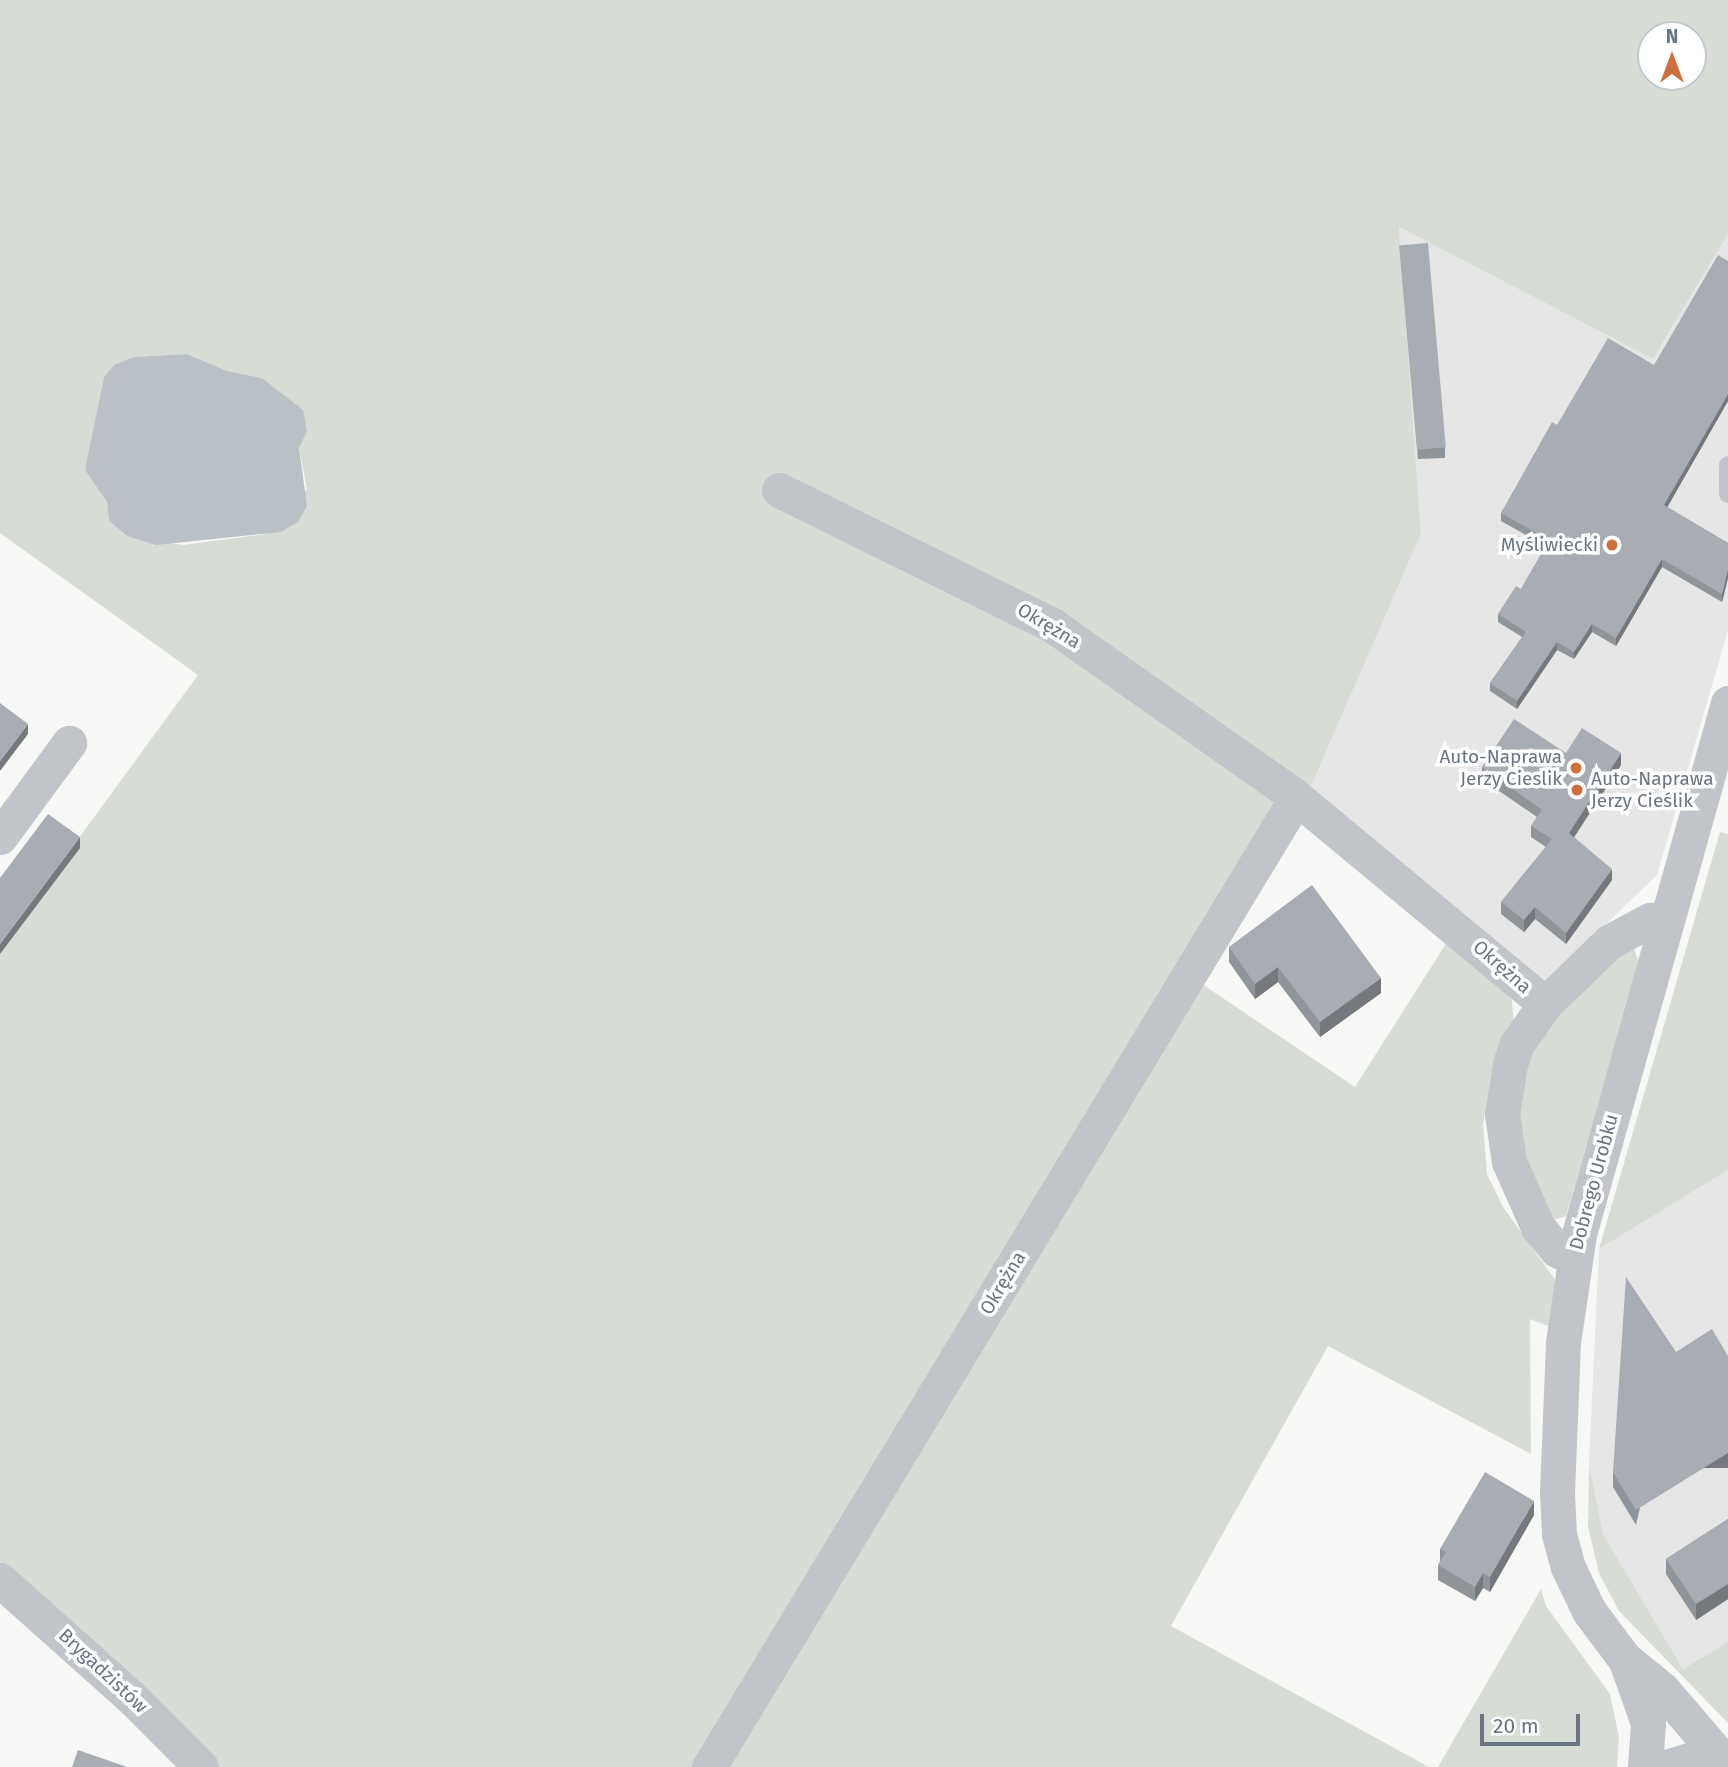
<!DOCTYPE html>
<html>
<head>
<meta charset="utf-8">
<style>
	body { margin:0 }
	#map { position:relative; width:1728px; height:1767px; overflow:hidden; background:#f7f7f5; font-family:"Fira Sans",sans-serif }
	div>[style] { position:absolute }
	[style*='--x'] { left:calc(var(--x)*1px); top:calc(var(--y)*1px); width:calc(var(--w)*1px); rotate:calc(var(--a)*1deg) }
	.built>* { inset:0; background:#e5e6e5 }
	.green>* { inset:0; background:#d7dcd5 }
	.water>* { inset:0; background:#b9c1c7 }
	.lane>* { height:18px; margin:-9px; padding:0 9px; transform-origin:9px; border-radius:9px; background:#c1c4c8 }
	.street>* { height:35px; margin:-17.5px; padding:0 17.5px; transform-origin:17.5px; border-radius:17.5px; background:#c1c4c8 }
	.wall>* { inset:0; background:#90959a }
	.shaded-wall>* { inset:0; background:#75797d; transform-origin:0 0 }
	.building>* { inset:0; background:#a7adb3; transform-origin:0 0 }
	.dots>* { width:19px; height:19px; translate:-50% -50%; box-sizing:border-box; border:4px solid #fff; border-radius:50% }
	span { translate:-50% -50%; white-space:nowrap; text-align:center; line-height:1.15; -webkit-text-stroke:7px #fff; paint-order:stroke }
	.poi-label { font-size:19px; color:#6a7582 }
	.right { translate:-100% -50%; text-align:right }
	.left { translate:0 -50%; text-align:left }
	.street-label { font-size:19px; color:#6a7582 }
	.north { position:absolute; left:1637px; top:21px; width:70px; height:70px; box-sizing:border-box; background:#fff; border:2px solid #c3c8cd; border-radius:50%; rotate:0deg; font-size:19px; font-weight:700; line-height:28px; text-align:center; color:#6a7582 }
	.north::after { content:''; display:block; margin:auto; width:24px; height:32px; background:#ce703e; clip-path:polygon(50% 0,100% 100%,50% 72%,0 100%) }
	.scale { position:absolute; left:1480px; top:1714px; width:100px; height:32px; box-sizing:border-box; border:4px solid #6a7582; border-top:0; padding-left:9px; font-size:21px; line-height:24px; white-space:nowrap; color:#6a7582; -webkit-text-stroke:5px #fff; paint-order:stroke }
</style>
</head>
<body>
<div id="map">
	<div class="built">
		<i style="clip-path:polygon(1399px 227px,1653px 359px,1728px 234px,1728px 630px,1657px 875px,1544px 984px,1308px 793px,1421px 534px)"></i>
		<i style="clip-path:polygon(1728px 1170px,1728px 1642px,1683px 1669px,1603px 1534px,1589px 1464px,1599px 1249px)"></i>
	</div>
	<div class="green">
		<i style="clip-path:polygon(evenodd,0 0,1728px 0,1728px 234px,1653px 359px,1399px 227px,1421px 534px,1308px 793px,694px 1767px,217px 1767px,0 1562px,0 946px,198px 675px,0 533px,0 0,1651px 35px,1693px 35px,1693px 77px,1651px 77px,1651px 35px,0 0,187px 354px,227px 371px,262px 378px,306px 431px,299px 448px,307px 489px,266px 534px,183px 545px,127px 536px,109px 521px,107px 502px,86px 470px,104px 377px,115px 365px,133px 357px,187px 354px)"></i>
		<i style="clip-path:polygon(1720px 832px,1728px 834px,1728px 1170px,1599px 1249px)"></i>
		<i style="clip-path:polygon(1449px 939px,1511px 996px,1514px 1020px,1494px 1059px,1483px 1124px,1487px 1174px,1503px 1207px,1559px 1285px,1556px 1329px,1530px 1319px,1531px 1454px,1328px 1346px,1171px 1626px,1429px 1767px,721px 1767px,1199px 982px,1355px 1087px)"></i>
		<i style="clip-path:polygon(1633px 947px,1639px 962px,1566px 1216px,1553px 1220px,1527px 1172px,1518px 1123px,1525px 1069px,1542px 1025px,1613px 949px)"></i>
		<i style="clip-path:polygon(1589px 1464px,1603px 1534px,1683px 1669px,1728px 1642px,1728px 1723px,1619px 1611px,1599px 1573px,1588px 1527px)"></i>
		<i style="clip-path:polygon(1541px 1589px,1546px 1606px,1610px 1694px,1619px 1737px,1617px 1767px,1438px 1767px)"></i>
	</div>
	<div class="water">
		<i style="clip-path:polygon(187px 354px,227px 371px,262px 378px,303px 410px,307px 431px,299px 448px,307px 506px,298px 522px,281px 532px,156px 545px,127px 536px,109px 521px,107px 502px,85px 470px,104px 377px,114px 365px,133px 357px)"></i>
	</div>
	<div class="lane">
		<i style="--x:1728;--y:465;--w:29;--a:90"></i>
	</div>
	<div class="street">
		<i style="--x:779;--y:490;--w:305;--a:26.3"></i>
		<i style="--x:1052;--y:625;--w:291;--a:35.1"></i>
		<i style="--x:1290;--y:792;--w:332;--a:39.7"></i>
		<i style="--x:1728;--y:703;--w:552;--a:105.67"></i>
		<i style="--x:1579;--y:1234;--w:110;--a:98.4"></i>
		<i style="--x:1563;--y:1343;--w:150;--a:92.3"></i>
		<i style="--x:1557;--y:1493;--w:41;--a:87.2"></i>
		<i style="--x:1559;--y:1534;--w:34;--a:75"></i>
		<i style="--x:1568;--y:1567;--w:49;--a:64.5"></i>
		<i style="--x:1589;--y:1611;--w:59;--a:53.3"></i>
		<i style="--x:1624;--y:1658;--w:49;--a:39.2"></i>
		<i style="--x:1662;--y:1689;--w:101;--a:49.4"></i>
		<i style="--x:0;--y:837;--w:117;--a:-53.7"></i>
		<i style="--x:1574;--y:1258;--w:19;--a:-155"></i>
		<i style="--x:1557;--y:1250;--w:30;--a:-130"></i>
		<i style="--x:1538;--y:1227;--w:71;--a:-114"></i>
		<i style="--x:1509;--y:1162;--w:49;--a:-98.3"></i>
		<i style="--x:1502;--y:1114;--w:51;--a:-80.9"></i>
		<i style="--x:1510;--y:1064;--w:21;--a:-71"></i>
		<i style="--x:1517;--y:1044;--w:49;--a:-55"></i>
		<i style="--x:1545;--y:1004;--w:89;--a:-44.1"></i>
		<i style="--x:1609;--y:942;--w:47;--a:-28.2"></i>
		<i style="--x:1650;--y:920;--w:17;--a:0"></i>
		<i style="--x:0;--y:1580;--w:176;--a:41.8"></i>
		<i style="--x:131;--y:1697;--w:99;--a:45"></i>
		<i style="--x:1626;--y:1661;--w:66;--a:70.5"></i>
		<i style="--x:1648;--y:1723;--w:44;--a:93.9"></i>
		<i style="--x:709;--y:1767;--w:1133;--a:-58.79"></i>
		<i style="--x:1666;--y:1767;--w:31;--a:-17"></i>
		<i style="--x:1696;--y:1758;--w:25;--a:0"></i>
	</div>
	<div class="wall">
		<i style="clip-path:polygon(1401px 254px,1445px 447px,1445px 458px,1418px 459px)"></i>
		<i style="clip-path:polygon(1728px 261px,1728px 401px,1667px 507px,1728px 543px,1728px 578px,1722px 602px,1662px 567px,1616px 646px,1592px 632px,1574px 659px,1557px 650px,1517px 709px,1490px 691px,1490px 683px,1522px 637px,1498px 622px,1498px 614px,1521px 589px,1546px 546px,1501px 521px,1501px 513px,1557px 425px,1654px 365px)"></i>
		<i style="clip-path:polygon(1566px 753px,1621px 765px,1574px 837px,1612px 880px,1566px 944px,1535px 919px,1524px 932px,1501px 914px,1501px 902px,1546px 847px,1531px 837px,1531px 826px,1537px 817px,1482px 779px,1482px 767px)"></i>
		<i style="clip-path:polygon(1229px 947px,1381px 993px,1320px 1037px,1278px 982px,1255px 999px,1229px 962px)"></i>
		<i style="clip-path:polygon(1676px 1352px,1636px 1525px,1613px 1487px,1613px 1472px)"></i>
		<i style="clip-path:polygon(1534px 1515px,1490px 1592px,1483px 1588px,1475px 1601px,1438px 1580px,1438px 1565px,1440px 1562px,1440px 1549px)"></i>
		<i style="clip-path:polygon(1728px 1519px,1728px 1599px,1696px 1620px,1666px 1574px,1666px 1559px)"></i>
	</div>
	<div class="shaded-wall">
		<i style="clip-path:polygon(1728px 394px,1728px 401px,1664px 513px,1664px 505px)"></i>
		<i style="clip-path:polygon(1662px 559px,1662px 567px,1616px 646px,1616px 638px)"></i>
		<i style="clip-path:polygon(1728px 570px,1728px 578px,1722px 602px,1722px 594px)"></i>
		<i style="clip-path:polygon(1592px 624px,1592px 632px,1574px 659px,1574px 652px)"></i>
		<i style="clip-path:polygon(1557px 642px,1557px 650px,1517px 709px,1517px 701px)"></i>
		<i style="clip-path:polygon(28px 724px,28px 734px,0 771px,0 761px)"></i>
		<i style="clip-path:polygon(1621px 753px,1621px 765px,1569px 845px,1569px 833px)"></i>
		<i style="clip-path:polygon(80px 837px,80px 848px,0 954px,0 944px)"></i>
		<i style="clip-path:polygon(1612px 869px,1612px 880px,1566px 944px,1566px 933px)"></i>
		<i style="clip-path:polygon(1535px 907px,1535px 919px,1524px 932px,1524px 920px)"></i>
		<i style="clip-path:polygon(1278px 967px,1278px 982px,1255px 999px,1255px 984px)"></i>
		<i style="clip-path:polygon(1381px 978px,1381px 993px,1320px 1037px,1320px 1022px)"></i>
		<i style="left:1728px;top:1453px;width:15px;height:108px;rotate:90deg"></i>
		<i style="clip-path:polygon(1534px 1501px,1534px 1515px,1490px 1592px,1490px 1577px)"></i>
		<i style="clip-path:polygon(1483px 1573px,1483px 1588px,1475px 1601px,1475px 1587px)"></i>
		<i style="clip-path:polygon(1728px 1584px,1728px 1599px,1696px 1620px,1696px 1604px)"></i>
	</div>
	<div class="building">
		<i style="left:1428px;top:243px;width:205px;height:29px;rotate:85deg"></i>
		<i style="clip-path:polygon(1718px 255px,1728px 261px,1728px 394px,1664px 505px,1728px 543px,1728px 570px,1722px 594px,1662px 559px,1616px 638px,1592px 624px,1574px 652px,1557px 642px,1517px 701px,1490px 683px,1526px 632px,1498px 614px,1516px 586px,1521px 589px,1549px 540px,1501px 513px,1552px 422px,1557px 425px,1608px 338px,1654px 365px)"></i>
		<i style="clip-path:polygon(0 703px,28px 724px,0 761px)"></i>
		<i style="clip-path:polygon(1514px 719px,1566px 753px,1582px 728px,1621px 753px,1569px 833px,1612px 869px,1566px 933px,1535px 907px,1524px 920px,1501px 902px,1552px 839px,1531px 826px,1542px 810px,1482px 767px)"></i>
		<i style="clip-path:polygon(48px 814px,80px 837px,0 944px,0 878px)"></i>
		<i style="clip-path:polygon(1312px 885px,1381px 978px,1320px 1022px,1278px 967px,1255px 984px,1229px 947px)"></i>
		<i style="clip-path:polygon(1626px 1277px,1676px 1352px,1712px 1329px,1728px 1356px,1728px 1453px,1636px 1510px,1613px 1472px)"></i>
		<i style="clip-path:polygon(1485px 1472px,1534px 1501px,1490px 1577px,1483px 1573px,1475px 1587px,1438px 1565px,1446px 1552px,1440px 1549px)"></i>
		<i style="clip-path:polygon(1728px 1519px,1728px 1584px,1696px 1604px,1666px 1559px)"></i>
		<i style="clip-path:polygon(78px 1750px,127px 1767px,72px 1767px)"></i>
	</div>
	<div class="dots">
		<i style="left:1612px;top:545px;background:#ce703e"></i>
		<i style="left:1576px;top:768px;background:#ce703e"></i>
		<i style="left:1577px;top:790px;background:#ce703e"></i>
	</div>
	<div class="poi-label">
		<span class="right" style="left:1598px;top:545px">Myśliwiecki</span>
		<span class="right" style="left:1562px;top:768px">Auto-Naprawa<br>Jerzy Cieslik</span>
		<span class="left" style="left:1591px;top:790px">Auto-Naprawa<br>Jerzy Cieślik</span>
	</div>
	<div class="street-label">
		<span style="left:1049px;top:626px;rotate:31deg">Okrężna</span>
		<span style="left:1502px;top:967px;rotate:41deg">Okrężna</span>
		<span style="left:1594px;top:1182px;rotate:-75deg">Dobrego Urobku</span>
		<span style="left:1003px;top:1283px;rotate:-59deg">Okrężna</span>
		<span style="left:103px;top:1671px;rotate:43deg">Brygadzistów</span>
	</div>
	<div class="north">N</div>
	<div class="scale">20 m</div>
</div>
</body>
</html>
